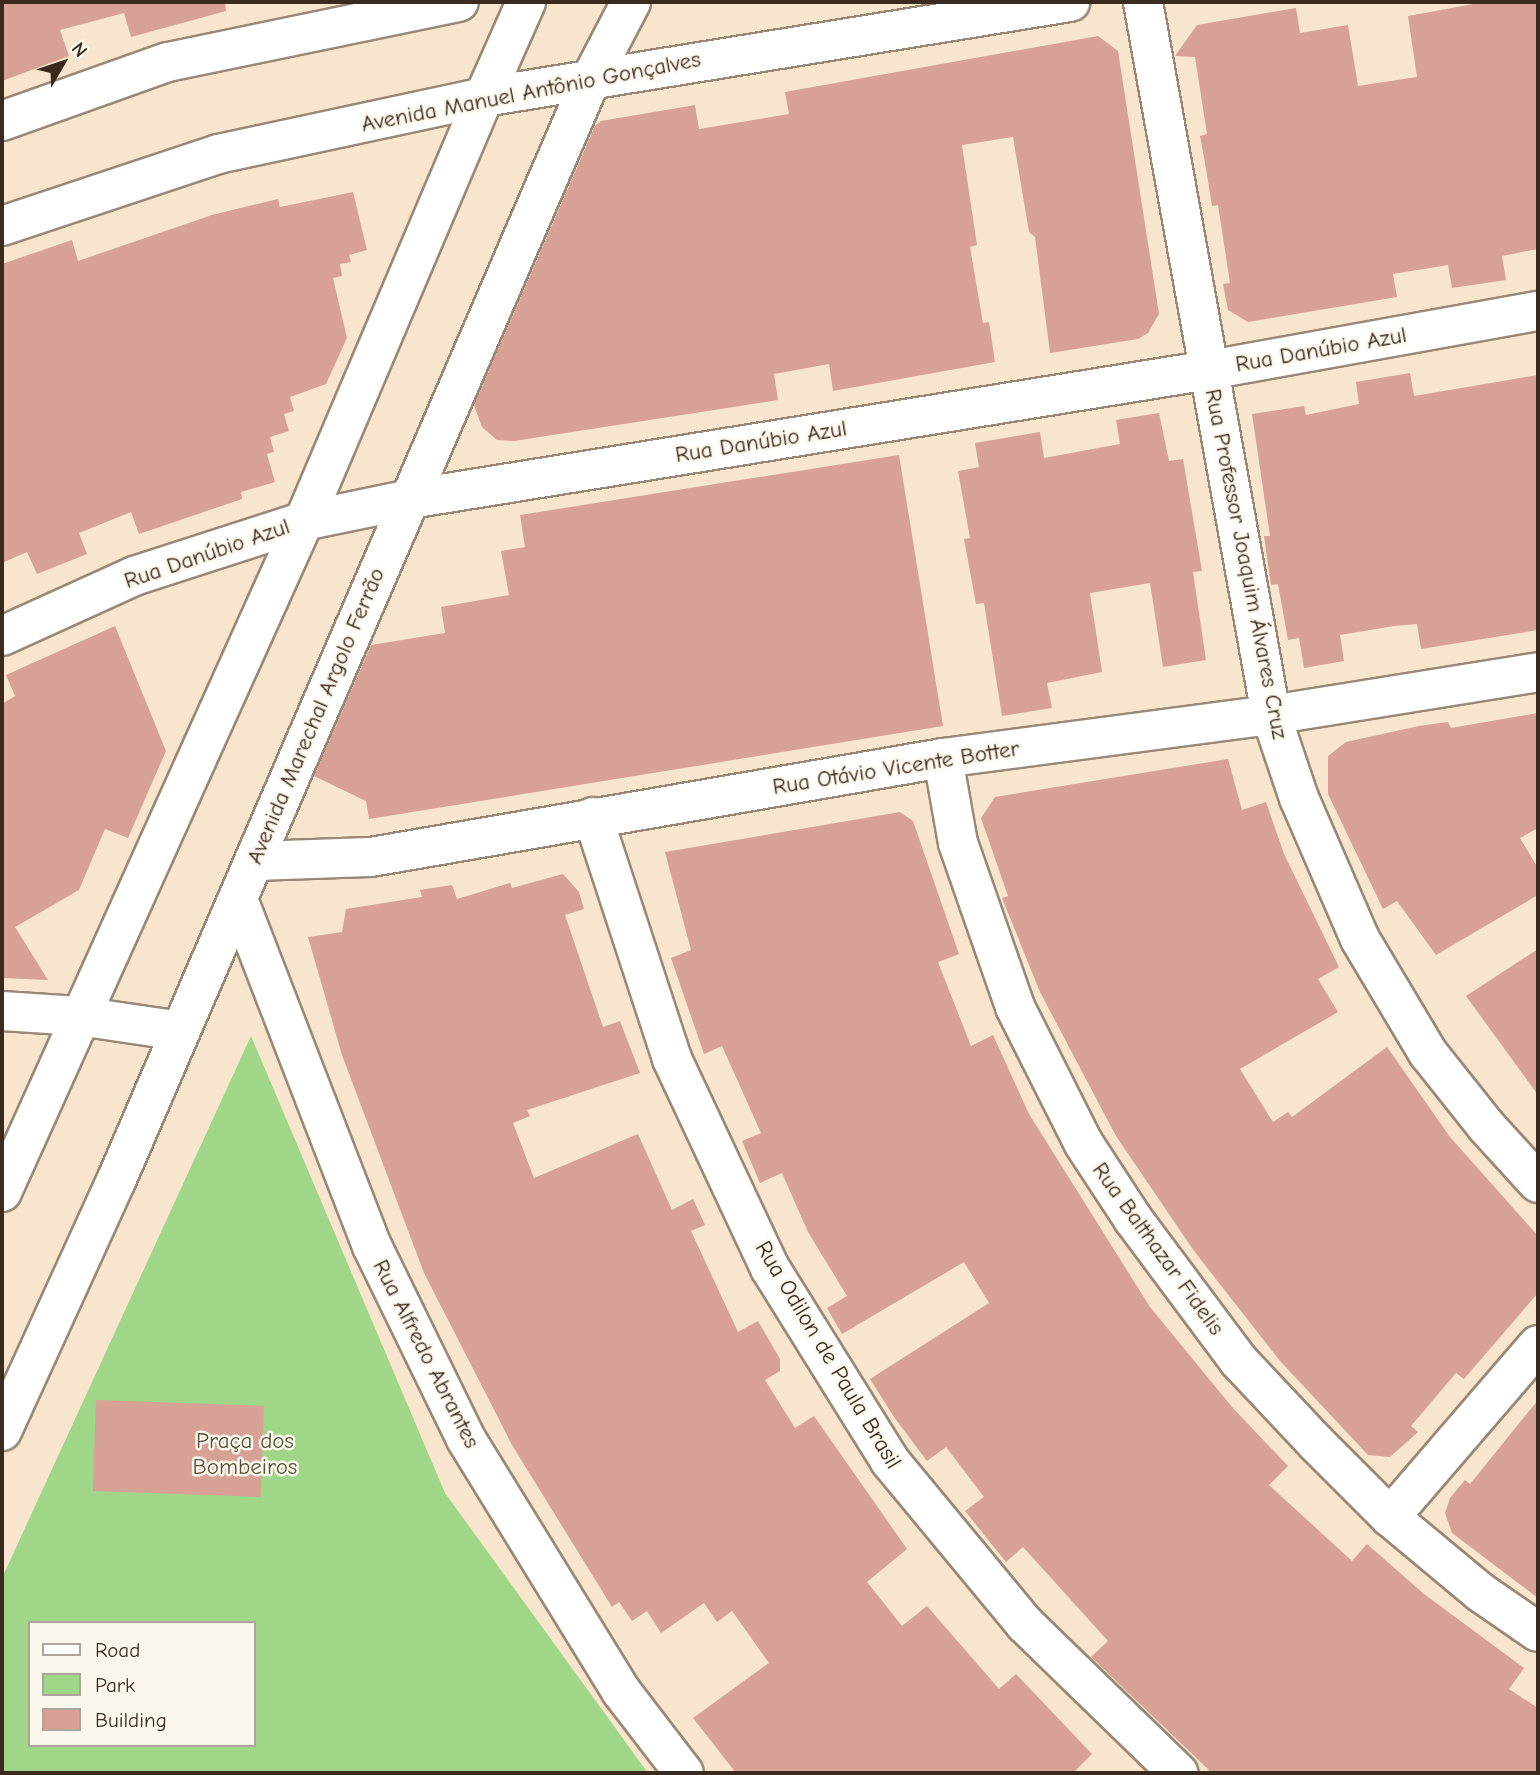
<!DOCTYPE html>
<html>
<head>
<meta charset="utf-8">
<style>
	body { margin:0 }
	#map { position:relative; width:1540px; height:1775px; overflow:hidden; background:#f7e5ce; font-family:"Comic Neue",sans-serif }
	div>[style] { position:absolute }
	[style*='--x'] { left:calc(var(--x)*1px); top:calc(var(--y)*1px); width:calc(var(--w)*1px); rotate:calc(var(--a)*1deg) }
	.green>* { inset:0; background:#9fd688 }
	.building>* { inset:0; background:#d7a196; transform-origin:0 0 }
	.roads { filter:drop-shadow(2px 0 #998876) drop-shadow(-2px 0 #998876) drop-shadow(0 2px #998876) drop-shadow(0 -2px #998876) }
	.minor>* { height:38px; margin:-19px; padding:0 19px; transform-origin:19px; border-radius:19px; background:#fff }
	.tertiary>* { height:38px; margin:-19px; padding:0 19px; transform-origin:19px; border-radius:19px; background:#fff }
	.secondary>* { height:38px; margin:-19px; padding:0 19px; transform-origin:19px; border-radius:19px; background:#fff }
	span { translate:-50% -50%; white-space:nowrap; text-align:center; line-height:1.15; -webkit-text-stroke:5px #fbf7ec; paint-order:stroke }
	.street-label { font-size:23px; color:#3b2a1e }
	.park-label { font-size:23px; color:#545538 }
	.frame { position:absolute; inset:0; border:4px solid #3b2a1e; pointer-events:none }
	.legend { position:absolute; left:28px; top:1621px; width:228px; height:126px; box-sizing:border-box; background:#fbf7ec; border:2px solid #aea59a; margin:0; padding:9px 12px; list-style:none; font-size:21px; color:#3b2a1e }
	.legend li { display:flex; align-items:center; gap:14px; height:35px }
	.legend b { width:35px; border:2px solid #aea59a }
	.north { position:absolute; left:28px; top:28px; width:70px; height:70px; -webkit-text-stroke:5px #fbf7ec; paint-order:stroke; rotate:51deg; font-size:19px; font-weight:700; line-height:28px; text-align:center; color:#3b2a1e }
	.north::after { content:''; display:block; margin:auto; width:24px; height:32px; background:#3b2a1e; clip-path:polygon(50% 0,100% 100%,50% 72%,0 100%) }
</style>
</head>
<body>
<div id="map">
	<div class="green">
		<i style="clip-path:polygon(evenodd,251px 1036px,445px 1493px,648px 1773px,2px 1773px,2px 1578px,251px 1036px,30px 1623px,254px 1623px,254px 1745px,30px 1745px,30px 1623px)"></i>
	</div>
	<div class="building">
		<i style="clip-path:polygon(2px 2px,225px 2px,226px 11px,131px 37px,124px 13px,60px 30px,69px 56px,2px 81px)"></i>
		<i style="clip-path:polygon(1484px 2px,1538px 2px,1538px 249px,1502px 256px,1506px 280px,1452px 288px,1448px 265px,1393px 274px,1397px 297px,1248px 322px,1228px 310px,1223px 284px,1230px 283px,1218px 205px,1212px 206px,1205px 163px,1200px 136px,1207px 134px,1195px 57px,1175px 56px,1197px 25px,1296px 8px,1300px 33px,1348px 25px,1358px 86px,1417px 77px,1408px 16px)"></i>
		<i style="clip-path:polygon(1098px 36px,1118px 51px,1159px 314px,1148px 333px,1138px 339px,1050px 353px,1035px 237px,1029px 232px,1013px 137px,962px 145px,977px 245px,970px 247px,983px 323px,989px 322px,995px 362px,833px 391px,829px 364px,774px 374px,778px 400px,514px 441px,497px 440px,482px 427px,474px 405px,595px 126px,601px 121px,695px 105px,699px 129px,789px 114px,785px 92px)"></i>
		<i style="clip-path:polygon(353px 192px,367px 250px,349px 255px,351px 262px,340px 264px,342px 276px,333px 278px,347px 338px,326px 384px,290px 397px,294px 411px,284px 414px,289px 431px,270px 437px,274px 452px,267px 454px,275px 482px,241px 492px,242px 499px,139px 534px,131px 512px,79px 533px,87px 554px,37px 574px,27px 552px,2px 563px,2px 264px,72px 240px,78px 261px,212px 215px,278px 199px,280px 207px)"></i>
		<i style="clip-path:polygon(1410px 373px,1414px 396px,1538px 375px,1538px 630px,1421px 649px,1417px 624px,1394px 626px,1340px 635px,1344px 661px,1304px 668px,1299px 638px,1288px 640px,1278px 584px,1271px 585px,1264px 536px,1270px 536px,1252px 414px,1304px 406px,1306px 415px,1359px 404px,1356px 382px)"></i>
		<i style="clip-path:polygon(1159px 413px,1169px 461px,1183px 459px,1202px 571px,1193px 572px,1206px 660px,1163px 667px,1150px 583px,1090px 593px,1102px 672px,1047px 683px,1052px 708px,1002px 716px,984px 603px,976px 604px,964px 539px,970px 538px,958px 471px,979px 467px,975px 443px,1040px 432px,1044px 458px,1120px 444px,1116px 420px)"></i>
		<i style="clip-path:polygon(899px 455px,943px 726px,369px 819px,366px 801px,314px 776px,371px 645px,445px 633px,441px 607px,509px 595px,501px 551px,525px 547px,520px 515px)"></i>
		<i style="clip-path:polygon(115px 626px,166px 751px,128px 838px,105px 829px,79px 890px,15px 927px,48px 980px,2px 978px,2px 704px,15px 696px,6px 675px)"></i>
		<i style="clip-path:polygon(1538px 713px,1538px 828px,1520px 838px,1538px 868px,1538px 895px,1436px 955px,1397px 901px,1383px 909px,1328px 794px,1328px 756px,1346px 742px,1419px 726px,1448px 722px,1451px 728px)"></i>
		<i style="clip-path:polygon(1228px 759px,1242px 810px,1266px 802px,1284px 854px,1339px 967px,1318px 979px,1338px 1012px,1240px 1069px,1273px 1122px,1288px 1112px,1292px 1117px,1387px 1047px,1450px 1137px,1538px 1236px,1538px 1293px,1464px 1379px,1456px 1373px,1411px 1426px,1418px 1432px,1390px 1457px,1368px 1455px,1280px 1361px,1194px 1251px,1116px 1136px,1040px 992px,1002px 898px,1008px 896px,981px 818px,995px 797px)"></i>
		<i style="clip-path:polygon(900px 812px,913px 821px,959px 954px,938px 962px,971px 1046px,993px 1035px,1029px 1114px,1150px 1307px,1232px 1407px,1288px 1466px,1269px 1485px,1352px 1561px,1367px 1544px,1424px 1594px,1524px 1668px,1509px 1689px,1538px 1708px,1538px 1773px,1212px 1773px,1091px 1657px,1108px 1641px,1023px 1547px,1006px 1562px,965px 1511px,984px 1497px,946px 1447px,927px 1461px,894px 1417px,870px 1379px,989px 1303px,964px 1262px,842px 1334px,827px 1308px,847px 1296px,808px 1232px,782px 1173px,760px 1183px,742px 1141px,761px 1133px,722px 1046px,704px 1054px,671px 958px,691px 950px,665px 852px)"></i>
		<i style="clip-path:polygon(563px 874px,579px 892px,584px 909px,565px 915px,603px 1027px,620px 1021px,640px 1073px,527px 1110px,530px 1116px,513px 1123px,534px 1178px,638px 1134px,672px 1210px,693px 1199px,705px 1225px,691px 1231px,738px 1332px,758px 1321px,780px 1359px,780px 1371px,765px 1380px,795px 1428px,814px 1416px,907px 1549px,867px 1582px,902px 1626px,927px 1606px,999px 1689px,1016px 1674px,1092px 1754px,1073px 1773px,736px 1773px,693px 1718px,769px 1663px,732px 1611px,717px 1622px,704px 1603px,661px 1633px,647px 1611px,632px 1621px,619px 1602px,612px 1607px,512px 1445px,424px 1273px,342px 1055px,308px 937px,342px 932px,346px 909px,422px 897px,420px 890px,452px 885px,457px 899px,510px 883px,512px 888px)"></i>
		<i style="clip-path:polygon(1538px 949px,1538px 1095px,1466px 996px)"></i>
		<i style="left:96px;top:1400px;width:168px;height:91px;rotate:2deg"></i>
		<i style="clip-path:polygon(1538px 1400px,1538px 1598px,1452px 1533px,1445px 1513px,1450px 1498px,1465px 1480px,1470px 1484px)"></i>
	</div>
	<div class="roads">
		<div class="minor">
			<i style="--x:1143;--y:2;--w:724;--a:79.82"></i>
			<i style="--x:1271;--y:715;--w:88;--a:71.4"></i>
			<i style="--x:1299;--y:798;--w:154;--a:66.6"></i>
			<i style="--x:1360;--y:939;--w:133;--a:59.2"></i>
			<i style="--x:1428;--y:1053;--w:93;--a:51.5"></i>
			<i style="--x:1486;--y:1126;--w:77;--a:47.6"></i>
			<i style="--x:2;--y:636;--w:145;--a:-24.4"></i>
			<i style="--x:134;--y:576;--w:179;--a:-17.9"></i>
			<i style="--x:304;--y:521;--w:108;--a:-11.7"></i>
			<i style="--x:410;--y:499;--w:809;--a:-9.17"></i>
			<i style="--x:1209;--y:370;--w:334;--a:-10.2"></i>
			<i style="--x:943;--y:758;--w:86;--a:80"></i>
			<i style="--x:958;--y:843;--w:174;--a:70.8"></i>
			<i style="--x:1015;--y:1007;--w:153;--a:63.3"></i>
			<i style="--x:1084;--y:1144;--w:90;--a:56.8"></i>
			<i style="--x:1133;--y:1219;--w:176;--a:53.3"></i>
			<i style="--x:1238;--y:1360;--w:114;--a:46.8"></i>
			<i style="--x:1316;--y:1443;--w:105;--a:45"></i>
			<i style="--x:1390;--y:1517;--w:117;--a:39.8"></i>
			<i style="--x:1480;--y:1592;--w:70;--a:34.6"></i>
			<i style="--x:593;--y:817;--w:255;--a:71.9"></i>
			<i style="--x:672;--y:1059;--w:231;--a:64.9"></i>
			<i style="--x:770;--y:1268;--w:227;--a:58.1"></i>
			<i style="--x:890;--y:1461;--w:212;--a:50.4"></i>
			<i style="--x:1025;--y:1624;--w:214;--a:44.2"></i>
			<i style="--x:254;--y:861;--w:117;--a:-2"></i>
			<i style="--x:371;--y:857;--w:581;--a:-9.82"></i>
			<i style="--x:943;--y:758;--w:331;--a:-7.5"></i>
			<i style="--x:1271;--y:715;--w:270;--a:-9.1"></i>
			<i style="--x:238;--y:899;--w:372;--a:68.9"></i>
			<i style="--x:372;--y:1246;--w:215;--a:64"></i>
			<i style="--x:466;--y:1439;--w:296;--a:58.4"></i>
			<i style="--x:621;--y:1691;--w:103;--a:52.5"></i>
			<i style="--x:2;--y:1011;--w:77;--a:3.7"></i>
			<i style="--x:79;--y:1016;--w:102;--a:8.4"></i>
			<i style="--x:2;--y:1192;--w:736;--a:-65.77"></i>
			<i style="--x:304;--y:521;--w:461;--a:-67"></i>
			<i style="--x:2;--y:1431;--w:275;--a:-65.5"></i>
			<i style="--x:116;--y:1181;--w:1202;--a:-66.68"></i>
			<i style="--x:1390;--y:1517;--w:227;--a:-49.3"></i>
		</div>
		<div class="tertiary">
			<i style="--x:592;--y:77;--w:85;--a:-62.5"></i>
			<i style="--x:484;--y:97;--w:104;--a:-66.1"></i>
		</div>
		<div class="secondary">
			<i style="--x:2;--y:121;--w:176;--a:-19.6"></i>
			<i style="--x:168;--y:62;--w:297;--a:-11.7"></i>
			<i style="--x:2;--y:226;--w:228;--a:-18.4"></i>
			<i style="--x:218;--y:154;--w:272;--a:-12.1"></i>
			<i style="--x:484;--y:97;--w:594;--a:-9.21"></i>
		</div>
	</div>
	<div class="street-label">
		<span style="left:531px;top:92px;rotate:-11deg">Avenida Manuel Antônio Gonçalves</span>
		<span style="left:1321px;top:350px;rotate:-10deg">Rua Danúbio Azul</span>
		<span style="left:761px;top:442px;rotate:-9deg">Rua Danúbio Azul</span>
		<span style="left:207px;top:554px;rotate:-19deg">Rua Danúbio Azul</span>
		<span style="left:1246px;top:564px;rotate:79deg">Rua Professor Joaquim Álvares Cruz</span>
		<span style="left:316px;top:716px;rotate:-67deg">Avenida Marechal Argolo Ferrão</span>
		<span style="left:896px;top:768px;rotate:-9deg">Rua Otávio Vicente Botter</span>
		<span style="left:1158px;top:1249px;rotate:54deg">Rua Balthazar Fidelis</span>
		<span style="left:426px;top:1354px;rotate:63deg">Rua Alfredo Abrantes</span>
		<span style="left:828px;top:1355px;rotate:59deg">Rua Odilon de Paula Brasil</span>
	</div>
	<div class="park-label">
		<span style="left:245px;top:1454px">Praça dos<br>Bombeiros</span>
	</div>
	<div class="frame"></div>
	<ul class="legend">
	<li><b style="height:9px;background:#fff"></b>Road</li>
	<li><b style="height:19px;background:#9fd688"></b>Park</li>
	<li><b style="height:19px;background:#d7a196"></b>Building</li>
	</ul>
	<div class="north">N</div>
</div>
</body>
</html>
